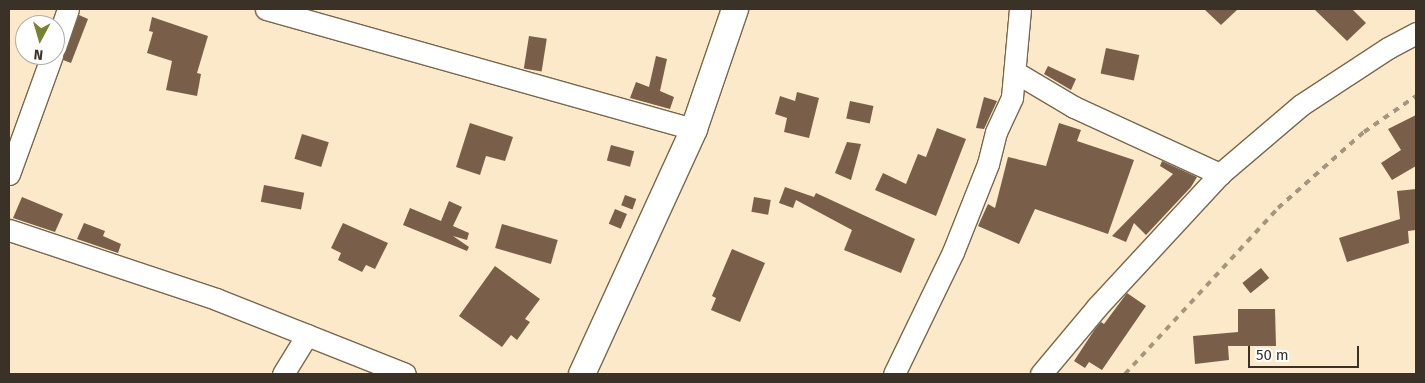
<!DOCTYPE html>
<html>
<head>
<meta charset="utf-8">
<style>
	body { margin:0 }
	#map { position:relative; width:1425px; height:383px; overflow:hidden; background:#fce9c9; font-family:"Fira Sans",sans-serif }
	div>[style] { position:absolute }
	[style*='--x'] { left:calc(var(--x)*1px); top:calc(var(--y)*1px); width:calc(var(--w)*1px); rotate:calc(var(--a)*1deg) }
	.building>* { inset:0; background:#795f49; transform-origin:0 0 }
	.roads { filter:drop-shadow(1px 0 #78684b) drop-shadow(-1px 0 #78684b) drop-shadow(0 1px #78684b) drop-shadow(0 -1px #78684b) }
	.minor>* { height:21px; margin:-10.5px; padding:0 10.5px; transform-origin:10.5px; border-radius:10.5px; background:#fff }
	.major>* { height:26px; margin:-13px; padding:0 13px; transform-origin:13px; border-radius:13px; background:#fff }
	.rail>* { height:4px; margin-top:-2px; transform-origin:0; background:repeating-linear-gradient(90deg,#a3957e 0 6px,transparent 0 12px) }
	span { translate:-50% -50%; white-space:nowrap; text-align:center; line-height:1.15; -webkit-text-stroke:5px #fff; paint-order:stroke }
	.frame { position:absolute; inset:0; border:10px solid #3a3226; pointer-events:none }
	.north { position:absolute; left:15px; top:15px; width:50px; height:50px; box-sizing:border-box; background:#fff; border:1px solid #b0ada8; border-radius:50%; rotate:186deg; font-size:14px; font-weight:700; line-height:20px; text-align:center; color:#3a3226 }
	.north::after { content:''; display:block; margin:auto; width:18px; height:22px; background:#78832f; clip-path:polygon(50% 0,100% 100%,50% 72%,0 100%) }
	.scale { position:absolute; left:1248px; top:346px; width:111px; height:22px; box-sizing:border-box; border:2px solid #3a3226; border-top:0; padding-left:6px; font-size:15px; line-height:18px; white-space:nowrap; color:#3a3226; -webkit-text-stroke:4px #fff; paint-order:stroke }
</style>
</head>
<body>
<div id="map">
	<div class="building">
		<i style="clip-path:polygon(1204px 9px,1238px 9px,1221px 25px)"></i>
		<i style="clip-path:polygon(1314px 9px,1352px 9px,1366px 23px,1347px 41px)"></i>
		<i style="clip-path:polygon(79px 15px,88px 19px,71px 63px,63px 60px,64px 55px)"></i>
		<i style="clip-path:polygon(152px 17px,208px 36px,197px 73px,201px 74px,197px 96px,166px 90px,172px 61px,147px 53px,153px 32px,149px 31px)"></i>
		<i style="left:529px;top:36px;width:18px;height:33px;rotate:9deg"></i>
		<i style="left:1106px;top:48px;width:34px;height:26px;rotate:12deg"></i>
		<i style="clip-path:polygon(656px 56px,667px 59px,660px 91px,674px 97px,670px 109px,630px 98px,636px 82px,649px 87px)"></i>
		<i style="clip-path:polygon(1048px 66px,1076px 79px,1071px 90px,1044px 74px)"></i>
		<i style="clip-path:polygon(797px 92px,819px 98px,809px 138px,784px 132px,787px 118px,775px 114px,780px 96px,795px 101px)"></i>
		<i style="clip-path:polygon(984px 97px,997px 101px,984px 129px,976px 128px)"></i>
		<i style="left:850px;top:101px;width:24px;height:18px;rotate:12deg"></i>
		<i style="clip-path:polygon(1416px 115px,1416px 166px,1392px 180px,1381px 163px,1401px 150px,1388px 129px)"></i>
		<i style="clip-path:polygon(470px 123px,513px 137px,505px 161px,486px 156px,480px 175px,456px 167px)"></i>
		<i style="clip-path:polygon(1059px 123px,1081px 130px,1077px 141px,1134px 160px,1108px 234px,1035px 209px,1019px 244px,978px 226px,988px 204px,995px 208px,1008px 157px,1046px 166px)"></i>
		<i style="clip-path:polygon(937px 128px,966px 139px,936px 216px,875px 190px,883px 173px,906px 184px,918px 154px,926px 157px)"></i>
		<i style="left:302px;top:134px;width:28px;height:26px;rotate:17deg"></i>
		<i style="clip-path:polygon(847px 142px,861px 144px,851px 180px,835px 173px)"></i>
		<i style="left:611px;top:145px;width:24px;height:16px;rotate:15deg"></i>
		<i style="clip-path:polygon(1162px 161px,1197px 177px,1191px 187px,1146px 235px,1134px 223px,1126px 242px,1112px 236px,1173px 174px,1160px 166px)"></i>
		<i style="left:264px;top:185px;width:41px;height:17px;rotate:11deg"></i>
		<i style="clip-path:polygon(785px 187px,814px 197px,816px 193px,915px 239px,901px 273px,844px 250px,852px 230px,796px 200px,793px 208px,779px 203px)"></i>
		<i style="clip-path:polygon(1416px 189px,1416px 230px,1408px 231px,1409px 243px,1347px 262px,1339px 238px,1400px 219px,1397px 191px)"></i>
		<i style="left:625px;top:195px;width:12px;height:11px;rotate:20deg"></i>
		<i style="clip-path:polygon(22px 197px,63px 214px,55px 232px,13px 218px)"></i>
		<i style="left:754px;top:197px;width:17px;height:15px;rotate:10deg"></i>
		<i style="clip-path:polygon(449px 201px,462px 207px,453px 226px,469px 233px,467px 240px,453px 236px,469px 247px,467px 251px,403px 225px,410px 208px,441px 221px)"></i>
		<i style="left:615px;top:209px;width:13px;height:16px;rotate:23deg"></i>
		<i style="clip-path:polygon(84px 223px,105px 231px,103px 236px,121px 244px,118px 253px,77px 239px)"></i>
		<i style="clip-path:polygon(343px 223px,388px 243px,375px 269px,366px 265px,362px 272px,338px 260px,341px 253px,331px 248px)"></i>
		<i style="left:502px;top:224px;width:58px;height:25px;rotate:16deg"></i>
		<i style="clip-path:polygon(732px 249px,765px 263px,740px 322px,711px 310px,716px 298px,712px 296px)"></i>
		<i style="clip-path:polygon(495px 266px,540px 299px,525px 319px,530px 322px,517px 340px,511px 335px,502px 347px,459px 316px)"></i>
		<i style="left:1261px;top:268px;width:13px;height:24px;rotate:51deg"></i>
		<i style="clip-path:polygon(1127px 293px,1146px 306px,1102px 370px,1089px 362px,1085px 368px,1074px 361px,1095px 329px,1101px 322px,1104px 324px)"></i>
		<i style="clip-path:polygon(1238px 309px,1275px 309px,1276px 346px,1228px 346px,1229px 360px,1195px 364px,1193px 336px,1238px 332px)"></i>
	</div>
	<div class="roads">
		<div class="minor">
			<i style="--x:266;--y:9;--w:445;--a:15.7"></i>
			<i style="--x:55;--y:47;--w:40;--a:-71.1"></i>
			<i style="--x:1015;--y:72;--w:69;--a:30.7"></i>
			<i style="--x:1074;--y:107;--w:161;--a:24.7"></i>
			<i style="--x:9;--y:174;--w:127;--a:-70.1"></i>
			<i style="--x:9;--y:230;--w:218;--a:18.4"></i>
			<i style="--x:216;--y:299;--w:203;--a:21.6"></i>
			<i style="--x:283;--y:374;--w:46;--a:-58.4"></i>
			<i style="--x:894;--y:374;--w:136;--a:-64.2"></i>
			<i style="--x:953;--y:252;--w:95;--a:-68.3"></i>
			<i style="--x:988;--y:164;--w:33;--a:-76"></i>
			<i style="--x:996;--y:132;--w:38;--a:-65"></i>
			<i style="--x:1012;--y:97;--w:88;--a:-84.8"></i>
			<i style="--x:1041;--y:374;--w:87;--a:-50.1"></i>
			<i style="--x:1097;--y:307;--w:181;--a:-47.2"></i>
			<i style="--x:1220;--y:174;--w:106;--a:-40.4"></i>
			<i style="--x:1301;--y:105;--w:104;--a:-33.2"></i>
			<i style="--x:1388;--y:48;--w:32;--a:-28"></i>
		</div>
		<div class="major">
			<i style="--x:582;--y:374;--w:269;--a:-65.4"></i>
			<i style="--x:694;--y:129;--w:127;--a:-71.1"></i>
		</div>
	</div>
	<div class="rail">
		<i style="--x:1125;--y:374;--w:226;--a:-47.3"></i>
		<i style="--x:1278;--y:208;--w:115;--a:-41.5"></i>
		<i style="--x:1364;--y:132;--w:63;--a:-34.7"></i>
	</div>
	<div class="frame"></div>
	<div class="north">N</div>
	<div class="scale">50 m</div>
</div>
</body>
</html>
